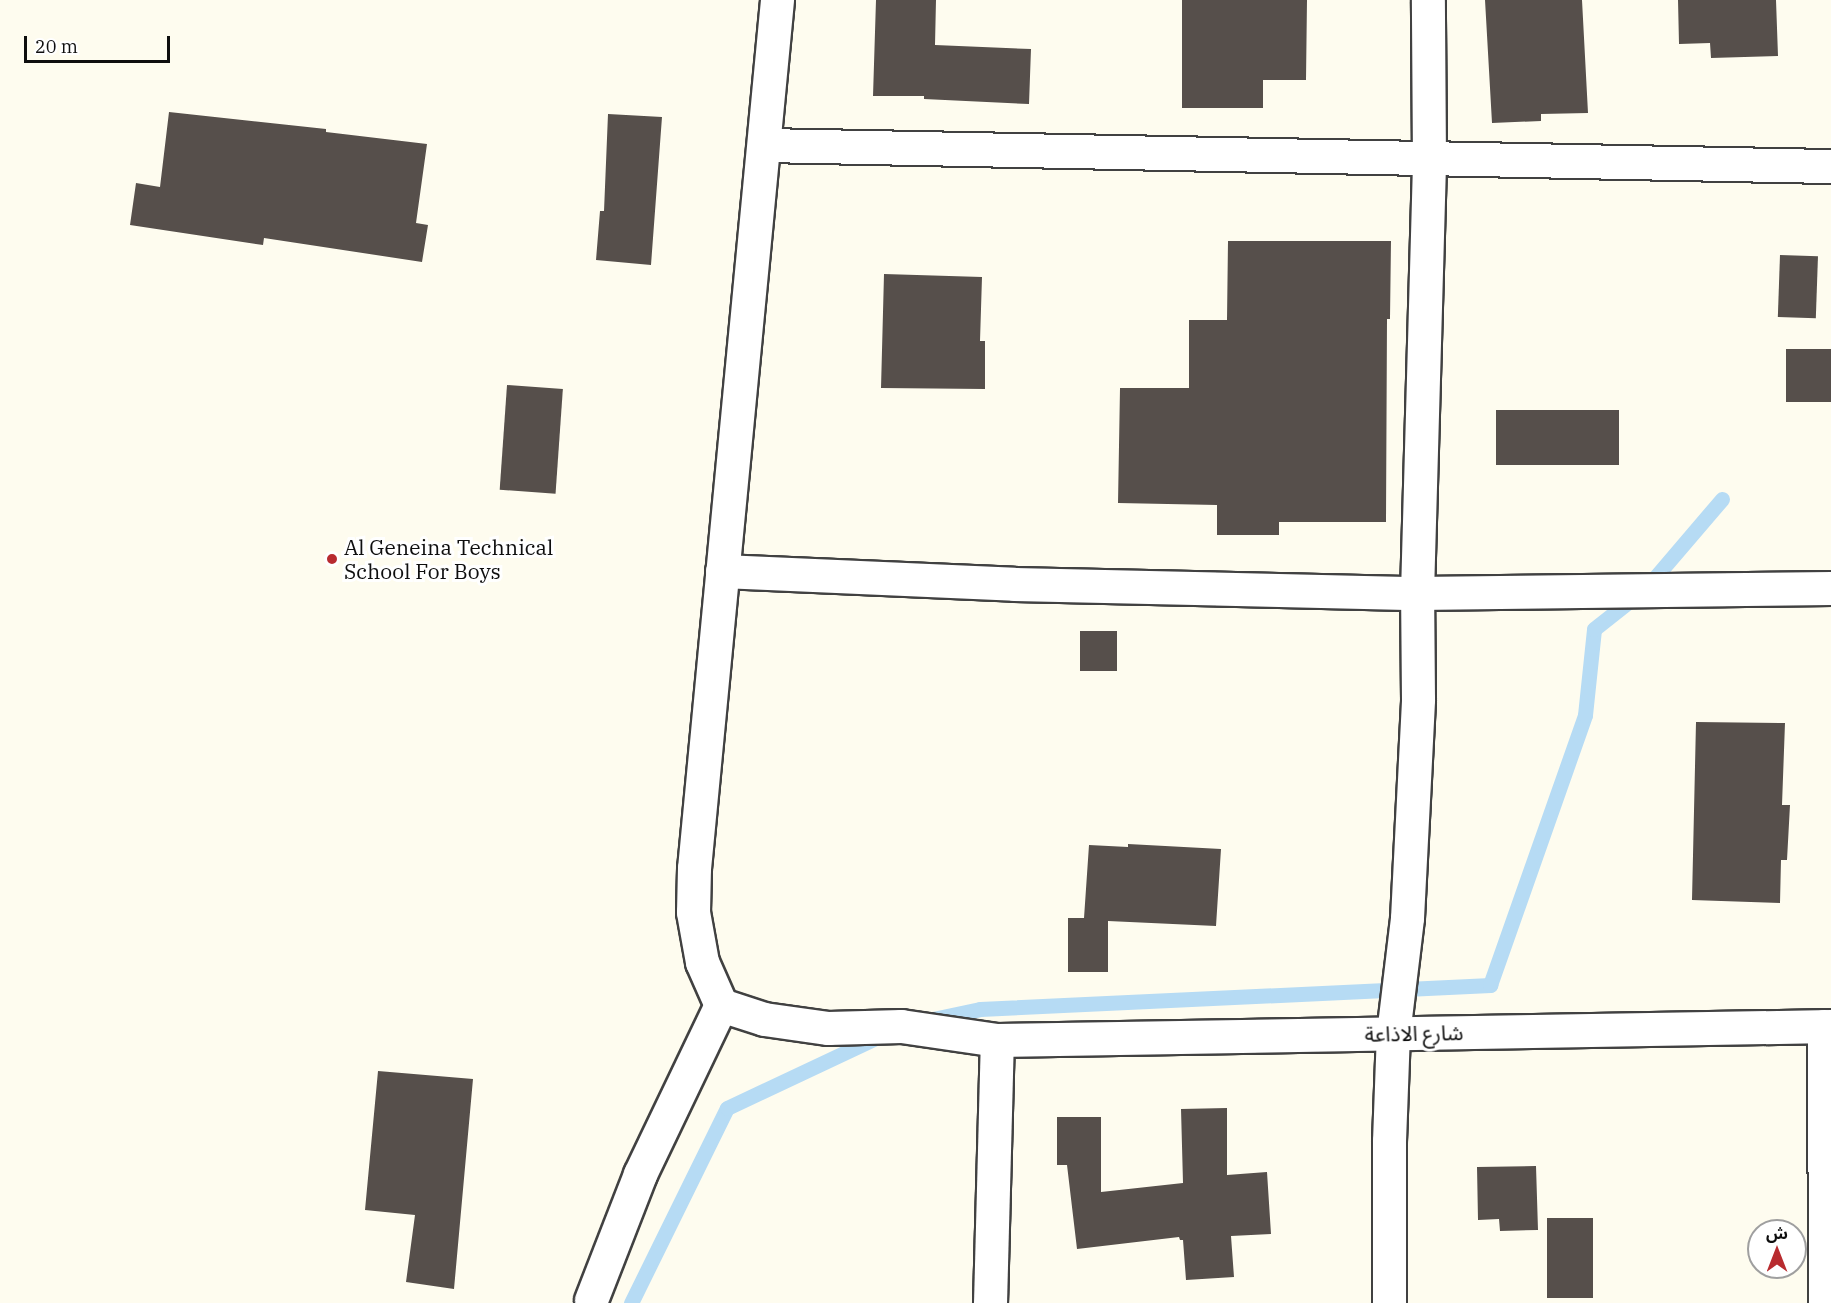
<!DOCTYPE html>
<html>
<head>
<meta charset="utf-8">
<style>
	body { margin:0 }
	#map { position:relative; width:1831px; height:1303px; overflow:hidden; background:#fefcef; font-family:"IBM Plex Serif","Noto Sans Arabic",serif }
	div>[style] { position:absolute }
	[style*='--x'] { left:calc(var(--x)*1px); top:calc(var(--y)*1px); width:calc(var(--w)*1px); rotate:calc(var(--a)*1deg) }
	.stream>* { height:15px; margin:-7.5px; padding:0 7.5px; transform-origin:7.5px; border-radius:7.5px; background:#b6dbf4 }
	.building>* { inset:0; background:#564f4b; transform-origin:0 0 }
	.roads { filter:drop-shadow(2px 0 #414141) drop-shadow(-2px 0 #414141) drop-shadow(0 2px #414141) drop-shadow(0 -2px #414141) }
	.minor>* { height:33px; margin:-16.5px; padding:0 16.5px; transform-origin:16.5px; border-radius:16.5px; background:#fff }
	.dots>* { width:16px; height:16px; translate:-50% -50%; box-sizing:border-box; border:3px solid #fff; border-radius:50% }
	span { translate:-50% -50%; white-space:nowrap; text-align:center; line-height:1.15; -webkit-text-stroke:6px #fff; paint-order:stroke }
	.poi-label { font-size:21px; color:#0e0e0e }
	.left { translate:0 -50%; text-align:left }
	.street-label { font-size:21px; color:#0e0e0e }
	.north { position:absolute; left:1747px; top:1219px; width:60px; height:60px; box-sizing:border-box; background:#fff; border:2px solid #9f9f9f; border-radius:50%; rotate:0deg; font-size:16px; font-weight:700; line-height:24px; text-align:center; color:#0e0e0e }
	.north::after { content:''; display:block; margin:auto; width:21px; height:27px; background:#b82b2f; clip-path:polygon(50% 0,100% 100%,50% 72%,0 100%) }
	.scale { position:absolute; left:24px; top:36px; width:146px; height:27px; box-sizing:border-box; border:3px solid #0e0e0e; border-top:0; padding-left:8px; font-size:18px; line-height:21px; white-space:nowrap; color:#0e0e0e; -webkit-text-stroke:4px #fff; paint-order:stroke }
</style>
</head>
<body>
<div id="map">
	<div class="stream">
		<i style="--x:928;--y:1020;--w:53;--a:-11.9"></i>
		<i style="--x:980;--y:1009;--w:511;--a:-2.69"></i>
		<i style="--x:1490;--y:985;--w:286;--a:-70.6"></i>
		<i style="--x:1585;--y:715;--w:86;--a:-84"></i>
		<i style="--x:1594;--y:629;--w:66;--a:-38.3"></i>
		<i style="--x:1646;--y:588;--w:117;--a:-49.5"></i>
		<i style="--x:631;--y:1303;--w:217;--a:-63.8"></i>
		<i style="--x:727;--y:1108;--w:169;--a:-25.2"></i>
	</div>
	<div class="building">
		<i style="clip-path:polygon(876px 0,936px 0,935px 45px,1031px 49px,1029px 104px,924px 99px,924px 96px,873px 96px)"></i>
		<i style="clip-path:polygon(1182px 0,1307px 0,1306px 80px,1263px 80px,1263px 108px,1182px 108px)"></i>
		<i style="clip-path:polygon(1485px 0,1582px 0,1588px 113px,1541px 114px,1541px 121px,1492px 123px)"></i>
		<i style="clip-path:polygon(1678px 0,1776px 0,1778px 56px,1711px 58px,1710px 43px,1679px 44px)"></i>
		<i style="clip-path:polygon(169px 112px,326px 129px,326px 132px,427px 144px,416px 223px,428px 225px,422px 262px,264px 238px,263px 245px,130px 225px,136px 183px,160px 187px)"></i>
		<i style="clip-path:polygon(608px 114px,662px 117px,651px 265px,596px 260px,600px 211px,604px 211px)"></i>
		<i style="clip-path:polygon(1228px 241px,1391px 241px,1390px 319px,1387px 319px,1386px 522px,1279px 522px,1279px 535px,1217px 535px,1217px 505px,1118px 503px,1120px 388px,1189px 388px,1189px 320px,1227px 320px)"></i>
		<i style="left:1780px;top:255px;width:38px;height:62px;rotate:2deg"></i>
		<i style="clip-path:polygon(884px 274px,982px 277px,980px 341px,985px 341px,985px 389px,881px 388px)"></i>
		<i style="left:1786px;top:349px;width:45px;height:53px"></i>
		<i style="left:507px;top:385px;width:56px;height:105px;rotate:4deg"></i>
		<i style="left:1496px;top:410px;width:123px;height:55px"></i>
		<i style="left:1080px;top:631px;width:37px;height:40px"></i>
		<i style="clip-path:polygon(1696px 722px,1785px 723px,1782px 805px,1790px 805px,1787px 860px,1781px 860px,1780px 903px,1692px 900px)"></i>
		<i style="clip-path:polygon(1128px 844px,1221px 849px,1216px 926px,1108px 921px,1108px 972px,1068px 972px,1068px 918px,1084px 918px,1089px 845px,1128px 847px)"></i>
		<i style="clip-path:polygon(378px 1071px,473px 1079px,454px 1289px,406px 1282px,415px 1215px,365px 1210px)"></i>
		<i style="clip-path:polygon(1227px 1108px,1227px 1175px,1267px 1172px,1271px 1234px,1231px 1236px,1234px 1277px,1186px 1280px,1183px 1240px,1180px 1240px,1179px 1237px,1077px 1249px,1067px 1165px,1057px 1165px,1057px 1117px,1101px 1117px,1101px 1192px,1183px 1183px,1181px 1109px)"></i>
		<i style="clip-path:polygon(1536px 1166px,1538px 1230px,1500px 1231px,1499px 1219px,1478px 1220px,1477px 1167px)"></i>
		<i style="left:1547px;top:1218px;width:46px;height:80px"></i>
	</div>
	<div class="roads">
		<div class="minor">
			<i style="--x:777;--y:0;--w:872;--a:95.46"></i>
			<i style="--x:694;--y:868;--w:44;--a:91.3"></i>
			<i style="--x:693;--y:912;--w:51;--a:79.8"></i>
			<i style="--x:702;--y:962;--w:47;--a:66.2"></i>
			<i style="--x:721;--y:1005;--w:45;--a:18"></i>
			<i style="--x:764;--y:1019;--w:65;--a:8"></i>
			<i style="--x:828;--y:1028;--w:73;--a:-1.6"></i>
			<i style="--x:901;--y:1026;--w:97;--a:8.3"></i>
			<i style="--x:997;--y:1040;--w:834;--a:-0.96"></i>
			<i style="--x:764;--y:145;--w:1067;--a:1.13"></i>
			<i style="--x:722;--y:571;--w:292;--a:2.5"></i>
			<i style="--x:1014;--y:584;--w:403;--a:1.3"></i>
			<i style="--x:1417;--y:593;--w:414;--a:-0.7"></i>
			<i style="--x:1824;--y:1026;--w:277;--a:89.8"></i>
			<i style="--x:591;--y:1300;--w:135;--a:-68.7"></i>
			<i style="--x:640;--y:1174;--w:187;--a:-64.4"></i>
			<i style="--x:990;--y:1303;--w:263;--a:-88.5"></i>
			<i style="--x:1389;--y:1303;--w:162;--a:-90"></i>
			<i style="--x:1389;--y:1141;--w:107;--a:-87.9"></i>
			<i style="--x:1393;--y:1034;--w:117;--a:-83.1"></i>
			<i style="--x:1407;--y:918;--w:219;--a:-87.1"></i>
			<i style="--x:1418;--y:699;--w:106;--a:-90.5"></i>
			<i style="--x:1417;--y:593;--w:433;--a:-88.4"></i>
			<i style="--x:1429;--y:160;--w:160;--a:-90.4"></i>
		</div>
	</div>
	<div class="dots">
		<i style="left:332px;top:559px;background:#b82b2f"></i>
	</div>
	<div class="poi-label">
		<span class="left" style="left:344px;top:559px">Al Geneina Technical<br>School For Boys</span>
	</div>
	<div class="street-label">
		<span style="left:1414px;top:1033px;rotate:-1deg">شارع الاذاعة</span>
	</div>
	<div class="north">ش</div>
	<div class="scale">20 m</div>
</div>
</body>
</html>
